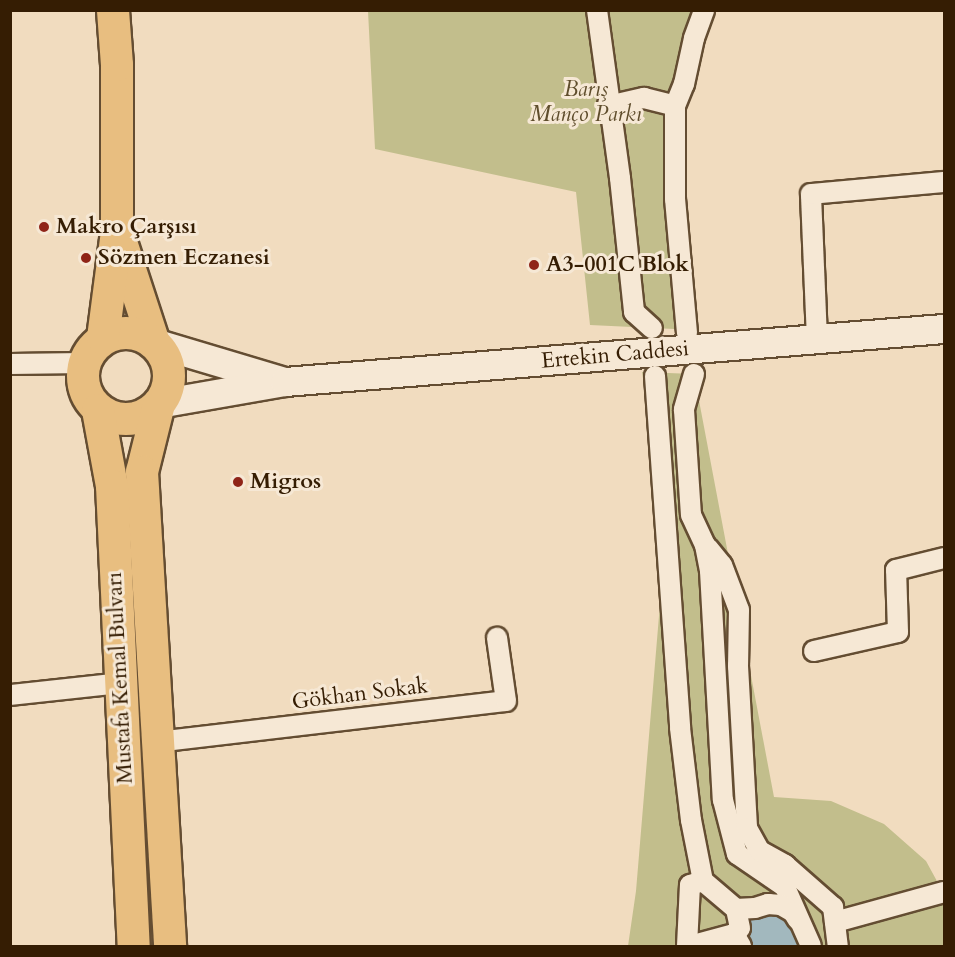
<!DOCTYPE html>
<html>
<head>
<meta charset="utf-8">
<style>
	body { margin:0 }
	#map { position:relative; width:955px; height:957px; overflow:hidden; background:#f1dcbf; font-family:Cardo,serif }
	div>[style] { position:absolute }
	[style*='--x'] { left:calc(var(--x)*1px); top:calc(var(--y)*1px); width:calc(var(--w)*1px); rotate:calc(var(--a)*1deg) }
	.green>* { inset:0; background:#c2be8c }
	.water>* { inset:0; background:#a2b8be }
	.roads { filter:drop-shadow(2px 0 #644d32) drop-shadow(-2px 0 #644d32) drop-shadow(0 2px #644d32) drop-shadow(0 -2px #644d32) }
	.street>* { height:20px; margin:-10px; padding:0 10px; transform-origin:10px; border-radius:10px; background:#f6e8d5 }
	.secondary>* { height:28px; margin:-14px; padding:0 14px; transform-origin:14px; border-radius:14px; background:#f6e8d5 }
	.primary>* { height:32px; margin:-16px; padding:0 16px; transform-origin:16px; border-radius:16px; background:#e8be80 }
	.primary>.ring { margin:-16px; padding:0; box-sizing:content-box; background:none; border:32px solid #e8be80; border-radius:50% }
	.dots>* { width:16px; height:16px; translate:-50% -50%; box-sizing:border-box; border:3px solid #f6e8d5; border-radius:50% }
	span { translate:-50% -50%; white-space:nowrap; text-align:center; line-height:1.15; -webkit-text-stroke:6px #f6e8d5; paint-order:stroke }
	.park-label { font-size:22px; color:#5f4d2c; font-style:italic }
	.poi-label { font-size:22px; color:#351d03; font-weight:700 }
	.left { translate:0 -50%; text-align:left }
	.street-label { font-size:22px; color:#351d03 }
	.frame { position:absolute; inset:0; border:12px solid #351d03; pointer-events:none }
</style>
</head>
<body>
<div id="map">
	<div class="green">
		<i style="clip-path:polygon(368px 11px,707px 11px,678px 95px,695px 330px,590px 325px,576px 192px,375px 149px)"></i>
		<i style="clip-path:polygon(642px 372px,694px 374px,774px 797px,831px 801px,884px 824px,926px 861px,944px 894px,944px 946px,628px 946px,636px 891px,666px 532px)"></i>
	</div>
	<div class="water">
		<i style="clip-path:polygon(772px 908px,795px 922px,798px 944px,795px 946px,746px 946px,745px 913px)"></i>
	</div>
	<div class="roads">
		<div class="street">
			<i style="--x:597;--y:10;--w:170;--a:82.2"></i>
			<i style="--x:620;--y:178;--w:135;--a:84"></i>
			<i style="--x:634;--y:312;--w:24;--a:42"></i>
			<i style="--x:608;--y:104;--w:9;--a:0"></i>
			<i style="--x:617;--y:104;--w:28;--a:-13"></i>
			<i style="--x:644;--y:98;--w:32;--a:14"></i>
			<i style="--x:687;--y:333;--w:135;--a:-95.1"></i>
			<i style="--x:675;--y:199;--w:93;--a:-90"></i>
			<i style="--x:675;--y:106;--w:24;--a:-68"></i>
			<i style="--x:684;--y:84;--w:47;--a:-77.7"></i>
			<i style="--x:694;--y:38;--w:30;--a:-70"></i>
			<i style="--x:817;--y:339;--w:145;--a:-92.4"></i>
			<i style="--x:811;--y:194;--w:134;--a:-5.2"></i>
			<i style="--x:10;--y:364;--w:74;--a:-0.8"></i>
			<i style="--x:694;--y:374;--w:37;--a:106"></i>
			<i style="--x:684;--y:410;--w:105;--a:86.2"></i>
			<i style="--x:691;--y:515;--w:33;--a:65"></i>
			<i style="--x:705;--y:545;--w:26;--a:79"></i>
			<i style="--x:710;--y:571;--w:229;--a:86.8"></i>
			<i style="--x:723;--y:800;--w:56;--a:75.5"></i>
			<i style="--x:737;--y:854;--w:58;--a:34.5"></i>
			<i style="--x:785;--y:887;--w:64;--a:66.2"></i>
			<i style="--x:655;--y:376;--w:353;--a:85.9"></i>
			<i style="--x:680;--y:728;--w:93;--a:83.2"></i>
			<i style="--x:691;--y:820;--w:62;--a:78.9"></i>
			<i style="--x:703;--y:881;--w:43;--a:40.3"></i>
			<i style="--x:708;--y:548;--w:22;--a:51"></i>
			<i style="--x:722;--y:565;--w:48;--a:69.3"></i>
			<i style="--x:739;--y:610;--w:56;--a:91"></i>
			<i style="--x:738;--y:666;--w:162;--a:86.8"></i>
			<i style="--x:747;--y:828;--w:26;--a:61"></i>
			<i style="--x:760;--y:851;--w:29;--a:29"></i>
			<i style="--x:785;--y:865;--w:64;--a:41.2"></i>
			<i style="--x:833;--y:907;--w:39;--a:83"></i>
			<i style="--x:814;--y:651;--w:86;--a:-12.7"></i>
			<i style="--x:898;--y:632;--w:62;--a:-91.8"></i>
			<i style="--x:896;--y:570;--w:49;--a:-14"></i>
			<i style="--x:10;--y:695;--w:112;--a:-6.2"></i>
			<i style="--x:157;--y:742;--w:351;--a:-6.7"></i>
			<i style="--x:506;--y:701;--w:64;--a:-98.1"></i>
			<i style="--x:835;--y:922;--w:113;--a:-15.4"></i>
			<i style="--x:687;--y:946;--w:61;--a:-87.2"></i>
			<i style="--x:690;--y:885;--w:14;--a:-17"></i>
			<i style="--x:690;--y:946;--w:46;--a:-15.3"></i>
			<i style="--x:741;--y:946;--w:14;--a:-120"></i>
			<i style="--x:734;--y:934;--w:8;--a:-45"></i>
			<i style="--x:740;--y:928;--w:19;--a:-102"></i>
			<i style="--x:736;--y:909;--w:19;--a:-3"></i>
			<i style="--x:755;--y:908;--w:14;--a:-17"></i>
			<i style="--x:768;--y:904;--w:13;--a:4"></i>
			<i style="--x:781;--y:905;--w:14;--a:30"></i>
			<i style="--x:793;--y:912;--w:9;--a:58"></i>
		</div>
		<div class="secondary">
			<i style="--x:154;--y:343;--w:137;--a:16.6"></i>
			<i style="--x:285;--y:382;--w:128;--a:170.1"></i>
			<i style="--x:285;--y:382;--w:661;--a:-4.6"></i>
		</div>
		<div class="primary">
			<i style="--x:120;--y:239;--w:109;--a:71.9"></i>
			<i class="ring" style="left:83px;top:333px;width:54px;height:54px"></i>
			<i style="--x:103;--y:338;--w:107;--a:-82.5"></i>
			<i style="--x:117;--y:232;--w:167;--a:-90"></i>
			<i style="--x:117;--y:65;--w:55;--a:-94.2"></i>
			<i style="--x:159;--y:404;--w:70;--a:104"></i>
			<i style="--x:142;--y:472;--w:475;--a:86.6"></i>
			<i style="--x:98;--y:410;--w:77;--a:79.6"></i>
			<i style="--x:112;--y:486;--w:461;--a:87.3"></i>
		</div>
	</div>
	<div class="dots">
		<i style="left:44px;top:227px;background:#8f2418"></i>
		<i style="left:86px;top:258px;background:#8f2418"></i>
		<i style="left:534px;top:265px;background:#8f2418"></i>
		<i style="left:238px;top:482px;background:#8f2418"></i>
	</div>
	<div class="park-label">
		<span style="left:586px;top:102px">Barış<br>Manço Parkı</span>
	</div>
	<div class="poi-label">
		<span class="left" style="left:56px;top:227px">Makro Çarşısı</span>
		<span class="left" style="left:98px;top:258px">Sözmen Eczanesi</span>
		<span class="left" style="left:546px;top:265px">A3-001C Blok</span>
		<span class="left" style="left:250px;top:482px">Migros</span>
	</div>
	<div class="street-label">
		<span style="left:615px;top:355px;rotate:-5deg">Ertekin Caddesi</span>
		<span style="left:120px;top:678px;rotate:-93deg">Mustafa Kemal Bulvarı</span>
		<span style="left:360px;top:694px;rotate:-7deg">Gökhan Sokak</span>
	</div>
	<div class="frame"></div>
</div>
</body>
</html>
